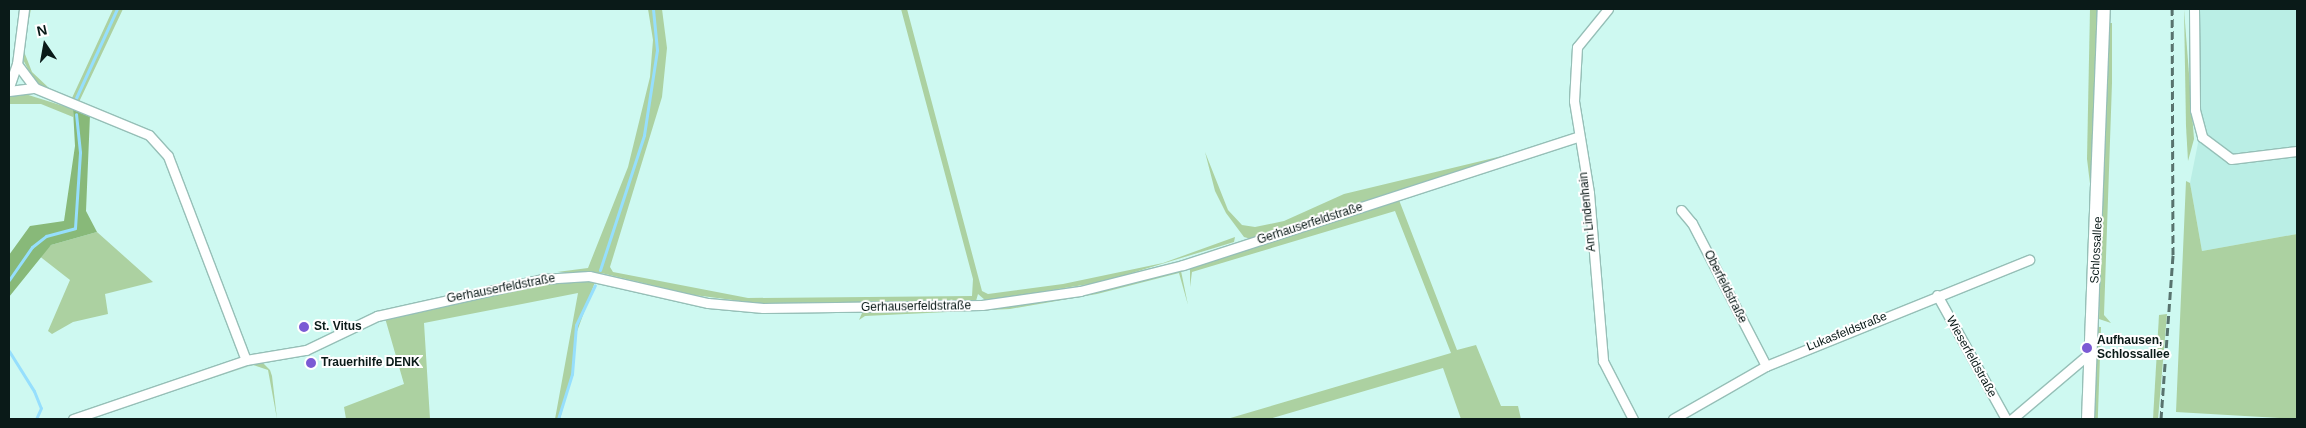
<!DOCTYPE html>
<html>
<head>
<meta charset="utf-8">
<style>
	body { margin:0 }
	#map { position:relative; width:2306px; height:428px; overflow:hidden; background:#cef9f1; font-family:Arial,sans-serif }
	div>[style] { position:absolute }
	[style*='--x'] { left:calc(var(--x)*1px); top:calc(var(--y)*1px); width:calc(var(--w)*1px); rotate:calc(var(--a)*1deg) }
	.built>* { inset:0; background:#baeee5 }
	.green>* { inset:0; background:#acd1a1; transform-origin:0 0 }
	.forest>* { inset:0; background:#88b979 }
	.stream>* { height:3px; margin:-1.5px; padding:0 1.5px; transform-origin:1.5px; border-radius:1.5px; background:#96dffd }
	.roads { filter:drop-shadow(1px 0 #96bfb7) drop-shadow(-1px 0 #96bfb7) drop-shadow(0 1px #96bfb7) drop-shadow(0 -1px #96bfb7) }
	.street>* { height:9px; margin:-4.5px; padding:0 4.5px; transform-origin:4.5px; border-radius:4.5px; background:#fff }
	.secondary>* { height:12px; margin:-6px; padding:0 6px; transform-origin:6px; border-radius:6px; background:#fff }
	.rail>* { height:3px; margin-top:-1.5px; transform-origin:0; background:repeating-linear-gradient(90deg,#58736e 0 8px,transparent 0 12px) }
	.dots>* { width:14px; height:14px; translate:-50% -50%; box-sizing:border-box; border:2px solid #fff; border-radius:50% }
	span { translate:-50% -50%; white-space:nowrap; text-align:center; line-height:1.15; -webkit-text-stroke:4px #fff; paint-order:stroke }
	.street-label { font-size:12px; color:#0a1a18 }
	.poi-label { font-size:12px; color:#0a1a18; font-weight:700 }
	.left { translate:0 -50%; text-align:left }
	.frame { position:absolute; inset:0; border:10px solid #0a1a18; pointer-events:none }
	.north { position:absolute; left:20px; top:20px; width:50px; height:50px; -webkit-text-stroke:4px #fff; paint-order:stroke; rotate:348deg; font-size:14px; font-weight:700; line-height:20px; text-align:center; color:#0a1a18 }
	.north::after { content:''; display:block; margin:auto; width:18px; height:22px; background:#0a1a18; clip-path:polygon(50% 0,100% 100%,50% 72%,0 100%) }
</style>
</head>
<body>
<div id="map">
	<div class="built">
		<i style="clip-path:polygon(2197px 9px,2297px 9px,2297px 234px,2202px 251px,2190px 183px,2198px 143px)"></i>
	</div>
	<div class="green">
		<i style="clip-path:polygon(27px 9px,31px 9px,23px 49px,32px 72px,50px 89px,72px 98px,113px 9px,123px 9px,79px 102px,123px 119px,106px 113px,41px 88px,35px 82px,21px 56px)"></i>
		<i style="clip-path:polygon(648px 9px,662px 9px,663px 17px,667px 48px,662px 97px,610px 267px,613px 272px,748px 298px,972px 296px,973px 279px,901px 9px,907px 9px,982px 291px,988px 294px,1063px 284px,1163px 263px,1235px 237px,1234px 242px,1102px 282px,1002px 298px,985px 300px,978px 294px,976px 301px,950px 302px,756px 303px,694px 295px,601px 273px,557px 272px,588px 268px,628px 167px,650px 77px,653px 40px)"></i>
		<i style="clip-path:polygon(2090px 9px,2099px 9px,2092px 200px,2087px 159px)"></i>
		<i style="clip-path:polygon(2184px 9px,2194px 139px,2188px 161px,2186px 126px)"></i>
		<i style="clip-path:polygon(2109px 23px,2112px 23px,2112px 83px,2104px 315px,2111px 323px,2099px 319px)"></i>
		<i style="clip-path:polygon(22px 93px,73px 109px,73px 117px,41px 104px,9px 104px,9px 96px)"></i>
		<i style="clip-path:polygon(1540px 147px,1251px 239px,1244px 237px,1226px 213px,1215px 191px,1205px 152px,1228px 210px,1242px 225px,1255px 227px,1284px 221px,1344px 194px)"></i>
		<i style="clip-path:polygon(2186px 181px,2190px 183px,2202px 251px,2297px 234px,2297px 419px,2176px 412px)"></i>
		<i style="clip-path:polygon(1399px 200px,1457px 350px,1476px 345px,1501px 406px,1518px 406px,1521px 419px,1461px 419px,1443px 368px,1269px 419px,1227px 419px,1451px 353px,1395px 211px,1192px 272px,1190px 287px,1190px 267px)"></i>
		<i style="clip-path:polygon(97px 232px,153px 282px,105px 294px,108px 314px,73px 322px,52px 334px,48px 331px,70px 280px,38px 255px,51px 245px)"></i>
		<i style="clip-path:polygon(1181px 271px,1188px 305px,1179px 273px,1097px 294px,1010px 309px,865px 316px,859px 320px,862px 313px,961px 311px,1045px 302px)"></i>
		<i style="clip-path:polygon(578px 280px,595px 282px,575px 337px,572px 375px,560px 419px,555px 419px,578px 293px,424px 323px,430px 419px,346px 419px,344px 407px,404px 384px,385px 318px,540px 283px)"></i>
		<i style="clip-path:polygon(2167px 314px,2158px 419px,2153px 419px,2159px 315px)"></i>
		<i style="left:2101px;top:327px;width:92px;height:5px;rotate:92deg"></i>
		<i style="clip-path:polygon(261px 362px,263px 363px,270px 370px,272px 376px,277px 419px,268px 370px,253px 365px,86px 419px)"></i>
	</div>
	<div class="forest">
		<i style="clip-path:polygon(73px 109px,90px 115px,86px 211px,97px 232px,51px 245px,9px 297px,9px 255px,30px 226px,64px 221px,75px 146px)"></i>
	</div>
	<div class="stream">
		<i style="--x:76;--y:98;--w:98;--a:-65.3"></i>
		<i style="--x:600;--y:270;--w:142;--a:-71.9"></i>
		<i style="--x:644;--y:135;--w:86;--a:-81.3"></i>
		<i style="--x:657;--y:50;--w:41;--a:-95.6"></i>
		<i style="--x:9;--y:280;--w:40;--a:-55.1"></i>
		<i style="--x:32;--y:247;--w:18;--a:-38"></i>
		<i style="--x:46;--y:236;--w:30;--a:-15"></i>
		<i style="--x:75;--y:228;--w:76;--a:-86.2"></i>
		<i style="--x:80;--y:152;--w:38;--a:-96"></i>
		<i style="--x:9;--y:351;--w:47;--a:58"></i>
		<i style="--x:34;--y:391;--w:18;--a:68"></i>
		<i style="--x:41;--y:408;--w:12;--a:114"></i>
		<i style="--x:558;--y:419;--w:47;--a:-72.7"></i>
		<i style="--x:572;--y:374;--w:49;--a:-85.3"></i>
		<i style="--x:576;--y:325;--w:44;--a:-64.6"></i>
	</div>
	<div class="roads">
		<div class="street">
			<i style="--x:1608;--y:9;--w:49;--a:129.2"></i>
			<i style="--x:1577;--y:47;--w:54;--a:93.2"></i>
			<i style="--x:1574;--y:101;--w:93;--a:80.7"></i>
			<i style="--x:1589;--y:193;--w:169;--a:85.2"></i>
			<i style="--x:1603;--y:361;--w:65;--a:62.7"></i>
			<i style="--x:2194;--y:9;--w:101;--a:89.4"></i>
			<i style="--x:2195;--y:110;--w:28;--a:75"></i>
			<i style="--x:2202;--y:137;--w:36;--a:37"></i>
			<i style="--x:2231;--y:159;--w:66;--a:-6.9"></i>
			<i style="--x:17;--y:64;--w:30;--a:53"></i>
			<i style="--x:35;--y:88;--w:123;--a:22.4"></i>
			<i style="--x:149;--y:135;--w:28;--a:48"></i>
			<i style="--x:168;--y:156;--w:218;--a:69.1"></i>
			<i style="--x:9;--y:87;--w:24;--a:-71"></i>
			<i style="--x:17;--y:64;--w:55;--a:-82.7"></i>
			<i style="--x:9;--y:91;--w:26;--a:-7"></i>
			<i style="--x:1681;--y:210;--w:17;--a:50"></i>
			<i style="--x:1692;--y:223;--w:161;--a:62.6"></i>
			<i style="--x:1937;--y:295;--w:142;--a:60.9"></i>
			<i style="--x:73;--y:419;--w:183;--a:-18.8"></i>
			<i style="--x:246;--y:360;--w:61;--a:-9.5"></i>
			<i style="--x:306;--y:350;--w:79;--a:-25.6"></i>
			<i style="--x:377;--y:316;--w:169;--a:-12.6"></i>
			<i style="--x:542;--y:279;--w:47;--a:-3.7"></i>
			<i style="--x:589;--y:276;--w:122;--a:12.8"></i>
			<i style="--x:708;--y:303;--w:55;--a:5.2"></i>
			<i style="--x:763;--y:308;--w:219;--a:-0.8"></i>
			<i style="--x:982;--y:305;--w:99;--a:-8.1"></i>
			<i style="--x:1080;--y:291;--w:106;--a:-14.2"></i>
			<i style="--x:1183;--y:265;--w:415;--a:-18"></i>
			<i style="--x:1673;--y:419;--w:107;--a:-29.7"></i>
			<i style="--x:1766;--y:366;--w:284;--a:-22"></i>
			<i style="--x:2012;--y:419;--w:104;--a:-40.3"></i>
		</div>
		<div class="secondary">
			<i style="--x:2088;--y:419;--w:410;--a:-87.8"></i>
		</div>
	</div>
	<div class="rail">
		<i style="--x:2161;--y:419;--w:164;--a:-85.8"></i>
		<i style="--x:2173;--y:255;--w:246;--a:-90.2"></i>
	</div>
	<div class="dots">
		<i style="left:304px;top:327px;background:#7b5ad4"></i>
		<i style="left:2087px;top:348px;background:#7b5ad4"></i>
		<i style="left:311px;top:363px;background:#7b5ad4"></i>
	</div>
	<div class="street-label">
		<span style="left:1588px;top:212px;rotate:-96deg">Am Lindenhain</span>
		<span style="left:1310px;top:224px;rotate:-18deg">Gerhauserfeldstraße</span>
		<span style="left:2097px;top:250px;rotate:-87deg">Schlossallee</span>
		<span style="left:1725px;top:287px;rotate:63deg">Oberfeldstraße</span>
		<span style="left:501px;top:289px;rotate:-11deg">Gerhauserfeldstraße</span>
		<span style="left:916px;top:307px;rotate:-1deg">Gerhauserfeldstraße</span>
		<span style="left:1847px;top:332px;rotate:-22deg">Lukasfeldstraße</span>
		<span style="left:1971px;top:357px;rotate:61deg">Wieserfeldstraße</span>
	</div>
	<div class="poi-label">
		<span class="left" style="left:314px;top:327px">St. Vitus</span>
		<span class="left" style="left:2097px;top:348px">Aufhausen,<br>Schlossallee</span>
		<span class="left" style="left:321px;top:363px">Trauerhilfe DENK</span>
	</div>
	<div class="frame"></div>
	<div class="north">N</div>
</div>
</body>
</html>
